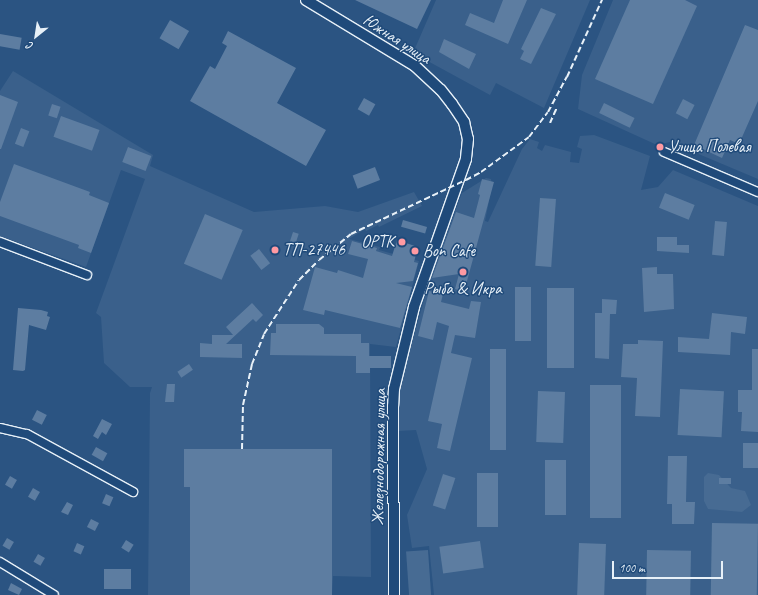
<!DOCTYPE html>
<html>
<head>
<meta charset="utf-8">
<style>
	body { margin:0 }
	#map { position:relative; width:758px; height:595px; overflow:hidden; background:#2b5482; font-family:Caveat,sans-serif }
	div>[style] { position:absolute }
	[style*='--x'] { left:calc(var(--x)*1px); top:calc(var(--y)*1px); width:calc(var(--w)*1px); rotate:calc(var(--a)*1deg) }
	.built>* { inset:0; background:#3a608b }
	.green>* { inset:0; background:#476b93; transform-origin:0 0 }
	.building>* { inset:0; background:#5d7da1; transform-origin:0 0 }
	.roads { filter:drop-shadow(1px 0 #e8f1f8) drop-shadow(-1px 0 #e8f1f8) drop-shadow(0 1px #e8f1f8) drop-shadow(0 -1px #e8f1f8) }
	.minor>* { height:8px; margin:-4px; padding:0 4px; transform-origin:4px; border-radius:4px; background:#1f4a7a }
	.tertiary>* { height:10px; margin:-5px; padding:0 5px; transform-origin:5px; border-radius:5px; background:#1f4a7a }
	.rail>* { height:2px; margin-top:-1px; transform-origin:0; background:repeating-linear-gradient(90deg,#e8f1f8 0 6px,transparent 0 9px) }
	.dots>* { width:11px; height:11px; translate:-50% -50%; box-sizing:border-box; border:2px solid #1f4a7a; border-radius:50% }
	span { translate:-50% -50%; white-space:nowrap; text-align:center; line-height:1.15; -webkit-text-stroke:3px #1f4a7a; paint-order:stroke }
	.street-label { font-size:17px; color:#e8f1f8 }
	.poi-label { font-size:17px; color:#e8f1f8 }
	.left { translate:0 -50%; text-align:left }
	.right { translate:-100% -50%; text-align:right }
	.north { position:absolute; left:16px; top:16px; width:40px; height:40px; -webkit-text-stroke:3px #1f4a7a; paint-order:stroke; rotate:210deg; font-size:11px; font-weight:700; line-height:16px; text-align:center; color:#e8f1f8 }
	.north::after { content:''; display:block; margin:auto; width:14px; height:18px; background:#e8f1f8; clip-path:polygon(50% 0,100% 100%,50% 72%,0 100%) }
	.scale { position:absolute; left:612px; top:561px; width:111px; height:18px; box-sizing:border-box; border:2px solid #e8f1f8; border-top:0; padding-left:5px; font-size:12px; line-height:14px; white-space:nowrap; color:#e8f1f8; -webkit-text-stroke:3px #1f4a7a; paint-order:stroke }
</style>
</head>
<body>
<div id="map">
	<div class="built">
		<i style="clip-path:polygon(436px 0,590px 0,544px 108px,496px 83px,490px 95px,413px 53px)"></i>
		<i style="clip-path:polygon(613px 0,758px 0,758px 179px,670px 142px,657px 145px,578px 109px,582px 75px)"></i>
		<i style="clip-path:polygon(13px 71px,153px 155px,150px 166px,254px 212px,325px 206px,358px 212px,414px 192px,422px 206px,379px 227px,378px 225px,366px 231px,365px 229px,349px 239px,380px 247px,379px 250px,419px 261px,396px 347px,370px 344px,371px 577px,333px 576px,332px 595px,148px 595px,150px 393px,152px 387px,130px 387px,104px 363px,101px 317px,96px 313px,145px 179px,121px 170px,86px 267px,0 236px,0 91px)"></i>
		<i style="clip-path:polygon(594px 135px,650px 156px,641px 190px,658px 187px,673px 170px,758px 206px,758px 595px,434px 595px,429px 546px,412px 548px,407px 515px,427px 469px,416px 430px,398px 431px,400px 385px,430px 279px,462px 193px,486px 178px,491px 179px,492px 186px,485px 221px,488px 222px,522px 149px,530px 139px,539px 142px,537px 148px,542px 151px,545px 145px,571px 152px,570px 162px,579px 163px,582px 149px,577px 147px,580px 136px)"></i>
	</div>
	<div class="green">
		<i style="clip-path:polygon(708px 473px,719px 475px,731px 488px,745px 491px,751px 505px,742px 512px,708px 509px,704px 501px,704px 477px)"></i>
		<i style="left:428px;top:550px;width:45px;height:22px;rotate:86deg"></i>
	</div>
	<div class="building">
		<i style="clip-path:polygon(355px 0,431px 0,417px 29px)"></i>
		<i style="clip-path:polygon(503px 0,527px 0,508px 44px,465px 25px,470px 13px,494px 23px)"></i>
		<i style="clip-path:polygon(630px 0,685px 0,697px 6px,653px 104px,595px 79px)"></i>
		<i style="clip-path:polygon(541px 8px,556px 14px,531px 64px,520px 59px,524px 51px,521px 49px)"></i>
		<i style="left:170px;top:20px;width:22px;height:21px;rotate:30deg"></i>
		<i style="clip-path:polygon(745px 25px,758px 30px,758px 101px,739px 144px,730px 140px,722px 158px,694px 145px)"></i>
		<i style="clip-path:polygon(228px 31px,296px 68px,277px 103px,326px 130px,306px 166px,190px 101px,210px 66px,215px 69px,227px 46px,222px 43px)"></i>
		<i style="left:0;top:34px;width:22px;height:12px;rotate:10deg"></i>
		<i style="clip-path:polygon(444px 39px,476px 54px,469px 69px,439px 52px)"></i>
		<i style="clip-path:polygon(0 95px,18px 102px,1px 149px,0 149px)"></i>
		<i style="left:364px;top:98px;width:13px;height:13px;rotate:29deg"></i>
		<i style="left:683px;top:99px;width:13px;height:16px;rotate:27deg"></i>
		<i style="left:604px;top:103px;width:34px;height:11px;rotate:26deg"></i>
		<i style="left:52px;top:104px;width:9px;height:12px;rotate:18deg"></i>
		<i style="left:61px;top:116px;width:41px;height:22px;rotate:20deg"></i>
		<i style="left:21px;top:128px;width:9px;height:17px;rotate:21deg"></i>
		<i style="left:128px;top:147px;width:25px;height:16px;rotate:21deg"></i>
		<i style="clip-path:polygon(14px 164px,90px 192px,89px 195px,109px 203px,91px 253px,78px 248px,79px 245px,0 216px,0 202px)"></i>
		<i style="left:375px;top:167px;width:14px;height:24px;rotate:69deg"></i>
		<i style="clip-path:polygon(482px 179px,494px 182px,464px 292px,455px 289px,459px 274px,432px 278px,456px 212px,474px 218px,480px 195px,478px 194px)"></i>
		<i style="left:665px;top:193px;width:32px;height:16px;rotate:22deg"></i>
		<i style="left:540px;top:198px;width:16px;height:68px;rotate:4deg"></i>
		<i style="left:205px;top:214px;width:41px;height:54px;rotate:23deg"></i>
		<i style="left:403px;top:220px;width:25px;height:7px;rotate:16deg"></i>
		<i style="left:715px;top:221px;width:12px;height:34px;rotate:5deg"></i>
		<i style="left:293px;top:232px;width:6px;height:13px;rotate:18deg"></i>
		<i style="clip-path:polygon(657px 237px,677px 237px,677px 245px,689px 245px,689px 253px,657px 251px)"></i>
		<i style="clip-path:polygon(397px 240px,418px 247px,414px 262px,418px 263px,413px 281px,396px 283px,412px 287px,400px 328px,325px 310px,324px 315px,303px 310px,315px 267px,337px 273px,338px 270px,363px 278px,368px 259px,348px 254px,352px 241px,377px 248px,376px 251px,392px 256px)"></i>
		<i style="left:259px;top:249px;width:18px;height:11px;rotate:52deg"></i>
		<i style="clip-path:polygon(657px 267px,657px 274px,673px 274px,674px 309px,644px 312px,642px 268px)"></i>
		<i style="left:515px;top:287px;width:16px;height:54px"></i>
		<i style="left:547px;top:288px;width:27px;height:80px"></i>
		<i style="clip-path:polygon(429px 291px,443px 294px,441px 302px,469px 309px,471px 301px,481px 302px,475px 338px,455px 335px,451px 353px,472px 358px,450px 451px,437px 448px,442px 424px,428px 421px,449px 326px,437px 322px,433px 340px,418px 336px)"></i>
		<i style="clip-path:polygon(602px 299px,617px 300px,616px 314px,610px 314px,609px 359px,595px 358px,595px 313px,602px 313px)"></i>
		<i style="clip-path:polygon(252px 303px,263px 315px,256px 322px,253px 319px,226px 344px,242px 344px,242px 358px,200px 357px,200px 343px,212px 344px,212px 335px,233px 335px,226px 327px)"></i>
		<i style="clip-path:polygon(18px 308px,41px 310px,48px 312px,47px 316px,50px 317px,46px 330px,29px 325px,25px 370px,23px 371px,13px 370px)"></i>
		<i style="clip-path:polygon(712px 313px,747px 317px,745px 334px,731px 332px,730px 355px,678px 352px,678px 337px,709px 339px)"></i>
		<i style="clip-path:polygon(276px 324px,319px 324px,324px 328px,324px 334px,361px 334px,361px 343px,369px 343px,369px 356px,391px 356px,391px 368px,370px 368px,370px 373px,356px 373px,356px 356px,270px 355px,271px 333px,276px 333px)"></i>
		<i style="clip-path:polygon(638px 340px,663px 341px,660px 417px,635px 416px,637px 378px,621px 377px,623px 344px,638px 344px)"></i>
		<i style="left:490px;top:349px;width:16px;height:101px"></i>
		<i style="clip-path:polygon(752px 349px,758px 349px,758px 432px,741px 431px,742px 412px,738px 412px,738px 390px,752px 390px)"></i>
		<i style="left:189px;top:364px;width:7px;height:14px;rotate:56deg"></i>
		<i style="clip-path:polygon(167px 384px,175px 384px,174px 402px,165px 402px)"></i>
		<i style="left:590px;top:385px;width:31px;height:133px"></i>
		<i style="left:680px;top:389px;width:44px;height:46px;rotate:3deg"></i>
		<i style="left:538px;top:391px;width:27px;height:51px;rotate:2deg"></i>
		<i style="left:37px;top:410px;width:11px;height:11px;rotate:27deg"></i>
		<i style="clip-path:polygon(102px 419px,112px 424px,106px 435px,102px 432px,98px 439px,93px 436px)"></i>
		<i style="left:743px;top:443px;width:15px;height:25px"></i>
		<i style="left:96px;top:447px;width:13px;height:9px;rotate:29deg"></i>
		<i style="clip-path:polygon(184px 449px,332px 449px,332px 595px,190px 595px,190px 487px,184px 487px)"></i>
		<i style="clip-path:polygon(668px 456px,687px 456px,686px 502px,695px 502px,694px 524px,672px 524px,672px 504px,667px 504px)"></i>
		<i style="left:545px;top:460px;width:21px;height:55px"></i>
		<i style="left:477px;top:473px;width:21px;height:54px"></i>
		<i style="left:443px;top:474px;width:13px;height:33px;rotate:18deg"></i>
		<i style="left:10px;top:476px;width:8px;height:10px;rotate:30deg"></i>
		<i style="left:719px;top:478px;width:12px;height:6px"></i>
		<i style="left:33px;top:488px;width:8px;height:10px;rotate:30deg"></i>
		<i style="left:106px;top:494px;width:8px;height:10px;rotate:23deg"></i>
		<i style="clip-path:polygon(67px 502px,73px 505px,68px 515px,61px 512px)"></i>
		<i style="left:91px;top:519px;width:9px;height:9px;rotate:27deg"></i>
		<i style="left:712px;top:523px;width:46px;height:72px;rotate:1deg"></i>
		<i style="left:7px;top:538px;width:8px;height:9px;rotate:30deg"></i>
		<i style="left:126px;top:540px;width:9px;height:9px;rotate:32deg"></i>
		<i style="left:480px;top:541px;width:27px;height:41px;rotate:82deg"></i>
		<i style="left:77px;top:543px;width:8px;height:9px;rotate:23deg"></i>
		<i style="left:579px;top:543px;width:27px;height:52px;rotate:2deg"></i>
		<i style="left:647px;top:550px;width:44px;height:45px;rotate:1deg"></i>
		<i style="left:38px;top:554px;width:8px;height:9px;rotate:30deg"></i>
		<i style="left:104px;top:569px;width:27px;height:20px"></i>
		<i style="clip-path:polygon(11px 583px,22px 589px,19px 595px,8px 590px)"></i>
	</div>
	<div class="roads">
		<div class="minor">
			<i style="--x:664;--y:152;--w:102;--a:23.1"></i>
			<i style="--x:0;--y:242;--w:93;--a:20.8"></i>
			<i style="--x:0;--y:428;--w:28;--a:13"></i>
			<i style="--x:27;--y:434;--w:121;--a:28.7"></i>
			<i style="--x:0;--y:562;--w:63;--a:31.4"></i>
		</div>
		<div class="tertiary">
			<i style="--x:306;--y:0;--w:127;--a:31.2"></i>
			<i style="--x:415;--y:66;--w:35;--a:43"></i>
			<i style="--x:441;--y:90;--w:18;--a:52"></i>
			<i style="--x:452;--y:104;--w:22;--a:56"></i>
			<i style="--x:464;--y:122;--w:17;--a:77"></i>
			<i style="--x:468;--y:139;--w:20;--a:96"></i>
			<i style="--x:466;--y:159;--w:157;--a:109.4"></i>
			<i style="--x:414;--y:307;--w:84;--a:103.7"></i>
			<i style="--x:394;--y:389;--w:17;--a:93"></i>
			<i style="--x:393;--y:406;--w:189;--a:89.7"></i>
		</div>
	</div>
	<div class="rail">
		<i style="--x:550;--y:123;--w:17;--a:-66"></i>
		<i style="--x:242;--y:449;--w:44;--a:-88.7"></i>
		<i style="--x:243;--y:405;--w:42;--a:-77.6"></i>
		<i style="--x:252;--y:364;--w:32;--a:-68"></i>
		<i style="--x:264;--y:334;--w:64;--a:-57.1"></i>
		<i style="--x:299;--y:280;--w:28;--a:-45"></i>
		<i style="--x:319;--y:260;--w:41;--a:-39.1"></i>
		<i style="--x:351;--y:234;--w:127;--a:-25.2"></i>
		<i style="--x:466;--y:180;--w:17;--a:-28"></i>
		<i style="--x:481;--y:172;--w:59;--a:-36.1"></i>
		<i style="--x:529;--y:137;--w:31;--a:-53"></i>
		<i style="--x:548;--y:112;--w:40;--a:-62"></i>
		<i style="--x:567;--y:77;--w:85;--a:-65.6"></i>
	</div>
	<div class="dots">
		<i style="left:660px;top:147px;background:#ff9aa2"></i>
		<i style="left:402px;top:242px;background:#ff9aa2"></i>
		<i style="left:275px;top:250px;background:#ff9aa2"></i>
		<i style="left:415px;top:251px;background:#ff9aa2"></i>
		<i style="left:463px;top:272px;background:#ff9aa2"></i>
	</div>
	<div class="street-label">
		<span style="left:397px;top:39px;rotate:33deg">Южная улица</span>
		<span style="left:379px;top:457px;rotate:-89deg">Железнодорожная улица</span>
	</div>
	<div class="poi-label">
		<span class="left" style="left:668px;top:147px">Улица Полевая</span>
		<span class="right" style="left:394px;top:242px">ОРТК</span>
		<span class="left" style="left:283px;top:250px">ТП-27446</span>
		<span class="left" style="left:423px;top:251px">Bon Cafe</span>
		<span style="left:463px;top:289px">Рыба &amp; Икра</span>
	</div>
	<div class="north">С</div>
	<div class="scale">100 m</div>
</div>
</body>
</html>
